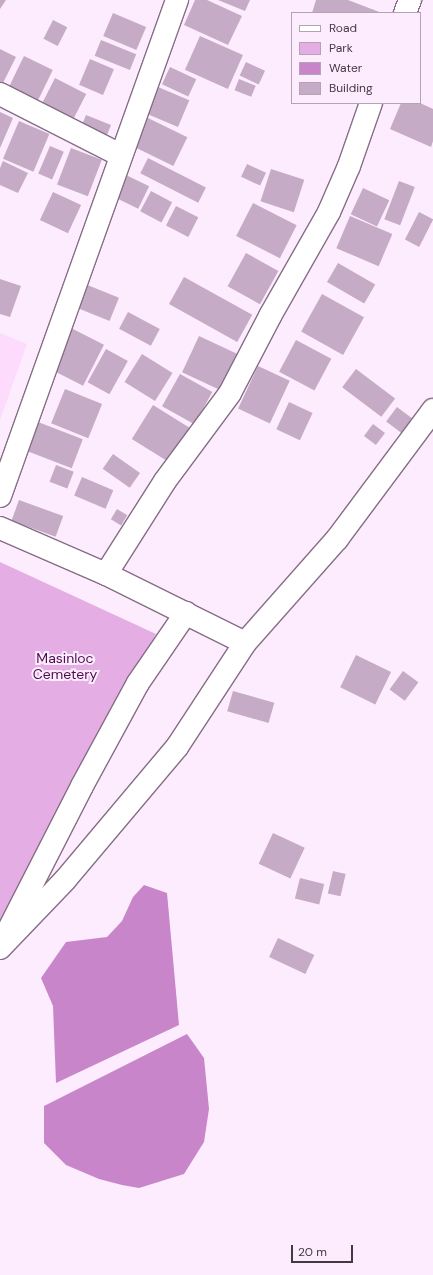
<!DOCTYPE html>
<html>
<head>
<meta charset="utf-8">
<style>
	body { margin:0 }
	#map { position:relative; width:433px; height:1275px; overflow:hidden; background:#fdecfd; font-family:"DM Sans",sans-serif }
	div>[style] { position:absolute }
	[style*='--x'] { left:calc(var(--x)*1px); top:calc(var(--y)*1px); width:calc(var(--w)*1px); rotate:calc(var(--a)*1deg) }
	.built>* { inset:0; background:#fddbfc }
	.green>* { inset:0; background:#e4aee4 }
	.water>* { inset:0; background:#c885c9 }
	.building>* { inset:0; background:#c5abc5; transform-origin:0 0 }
	.roads { filter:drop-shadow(1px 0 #866e86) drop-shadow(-1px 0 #866e86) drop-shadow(0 1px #866e86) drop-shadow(0 -1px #866e86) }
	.street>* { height:22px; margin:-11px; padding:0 11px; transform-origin:11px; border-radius:11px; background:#fff }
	span { translate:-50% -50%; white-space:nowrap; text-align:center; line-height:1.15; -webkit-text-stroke:4px #fdecfd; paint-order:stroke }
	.park-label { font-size:14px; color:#4b0e4e }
	.legend { position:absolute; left:291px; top:12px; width:130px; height:92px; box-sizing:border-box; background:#fdecfd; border:1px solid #b3a4b3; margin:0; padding:5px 7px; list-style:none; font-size:12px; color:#433843 }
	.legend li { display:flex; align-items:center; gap:8px; height:20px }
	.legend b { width:20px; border:1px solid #b3a4b3 }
	.scale { position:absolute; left:291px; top:1245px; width:62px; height:18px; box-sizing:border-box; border:2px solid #433843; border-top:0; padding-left:5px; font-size:12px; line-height:14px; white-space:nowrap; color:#433843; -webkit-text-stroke:3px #fdecfd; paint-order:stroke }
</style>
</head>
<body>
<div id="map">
	<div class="built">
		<i style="clip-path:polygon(0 333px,27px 344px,0 420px)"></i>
	</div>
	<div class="green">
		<i style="clip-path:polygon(0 562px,156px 634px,0 926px)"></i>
	</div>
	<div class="water">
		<i style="clip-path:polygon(144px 885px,167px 893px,179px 1025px,56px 1083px,53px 1006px,41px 978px,66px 942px,107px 937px,122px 921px,133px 897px)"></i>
		<i style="clip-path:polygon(187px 1034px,204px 1058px,209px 1109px,204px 1142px,184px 1174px,139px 1188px,122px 1185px,99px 1179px,66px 1165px,44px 1143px,44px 1106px)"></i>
	</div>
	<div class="building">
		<i style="clip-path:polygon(0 0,6px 0,0 9px)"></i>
		<i style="clip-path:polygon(195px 0,207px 0,242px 16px,228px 45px,184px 25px)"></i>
		<i style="clip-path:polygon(218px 0,250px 0,245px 11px)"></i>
		<i style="clip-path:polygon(316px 0,348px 0,382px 13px,312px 13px)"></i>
		<i style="left:113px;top:13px;width:36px;height:25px;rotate:23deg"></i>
		<i style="left:53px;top:20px;width:16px;height:21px;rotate:27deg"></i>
		<i style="left:200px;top:36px;width:47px;height:37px;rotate:24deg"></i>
		<i style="left:101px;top:40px;width:38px;height:17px;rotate:22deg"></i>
		<i style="clip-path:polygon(0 49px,16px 57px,0 89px)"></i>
		<i style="left:24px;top:56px;width:32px;height:38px;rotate:26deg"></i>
		<i style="left:90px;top:59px;width:26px;height:28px;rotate:23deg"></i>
		<i style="left:246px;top:62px;width:21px;height:15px;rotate:25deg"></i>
		<i style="left:170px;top:67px;width:29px;height:19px;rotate:25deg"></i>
		<i style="left:55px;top:78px;width:35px;height:35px;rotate:27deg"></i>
		<i style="left:239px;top:79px;width:18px;height:12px;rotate:22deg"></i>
		<i style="left:158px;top:87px;width:34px;height:29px;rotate:23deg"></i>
		<i style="clip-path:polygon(401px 103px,420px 103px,433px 109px,433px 141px,431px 147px,390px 129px)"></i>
		<i style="clip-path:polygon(0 112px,13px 118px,0 148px)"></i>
		<i style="left:86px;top:115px;width:27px;height:16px;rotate:22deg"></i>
		<i style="left:146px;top:117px;width:46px;height:32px;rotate:26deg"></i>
		<i style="left:19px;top:121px;width:33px;height:41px;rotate:23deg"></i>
		<i style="left:50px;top:146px;width:15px;height:30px;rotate:23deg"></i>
		<i style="left:71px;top:148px;width:33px;height:39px;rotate:21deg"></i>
		<i style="left:148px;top:158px;width:65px;height:17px;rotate:27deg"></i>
		<i style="clip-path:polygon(3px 161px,28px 173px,18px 193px,0 185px,0 168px)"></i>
		<i style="left:247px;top:164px;width:21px;height:14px;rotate:25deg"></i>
		<i style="left:271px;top:169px;width:35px;height:34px;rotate:18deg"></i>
		<i style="left:124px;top:174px;width:28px;height:25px;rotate:26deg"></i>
		<i style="left:399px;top:181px;width:17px;height:41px;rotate:21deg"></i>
		<i style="left:363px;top:188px;width:29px;height:29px;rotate:25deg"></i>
		<i style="left:151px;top:191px;width:24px;height:23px;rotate:28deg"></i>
		<i style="left:53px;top:192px;width:31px;height:31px;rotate:25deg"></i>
		<i style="left:253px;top:203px;width:49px;height:37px;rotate:27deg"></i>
		<i style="left:176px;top:206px;width:25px;height:22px;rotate:27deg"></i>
		<i style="left:419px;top:212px;width:16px;height:31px;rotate:27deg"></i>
		<i style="left:350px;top:216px;width:46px;height:35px;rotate:23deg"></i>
		<i style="left:246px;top:253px;width:37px;height:38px;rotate:29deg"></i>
		<i style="left:338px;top:263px;width:43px;height:22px;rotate:30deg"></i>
		<i style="left:184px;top:277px;width:78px;height:31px;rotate:29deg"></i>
		<i style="clip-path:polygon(0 279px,21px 286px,10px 317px,0 314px)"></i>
		<i style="left:80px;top:282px;width:42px;height:25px;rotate:22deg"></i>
		<i style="left:322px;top:294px;width:48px;height:43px;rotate:29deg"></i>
		<i style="left:128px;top:312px;width:36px;height:19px;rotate:28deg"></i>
		<i style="left:71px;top:328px;width:37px;height:46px;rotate:27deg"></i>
		<i style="left:199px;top:336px;width:43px;height:40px;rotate:25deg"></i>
		<i style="left:296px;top:340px;width:40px;height:36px;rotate:28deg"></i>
		<i style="left:106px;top:349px;width:25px;height:38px;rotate:29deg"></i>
		<i style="left:142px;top:354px;width:36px;height:33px;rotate:32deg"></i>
		<i style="left:258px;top:366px;width:35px;height:47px;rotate:25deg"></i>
		<i style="left:356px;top:369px;width:49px;height:23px;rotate:37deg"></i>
		<i style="left:180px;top:374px;width:37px;height:37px;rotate:29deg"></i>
		<i style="left:65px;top:389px;width:40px;height:37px;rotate:22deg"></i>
		<i style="left:289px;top:402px;width:26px;height:30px;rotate:25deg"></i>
		<i style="left:153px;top:405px;width:45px;height:40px;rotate:32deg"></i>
		<i style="left:397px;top:407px;width:20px;height:18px;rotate:37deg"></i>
		<i style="left:38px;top:422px;width:48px;height:31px;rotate:21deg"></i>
		<i style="left:373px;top:424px;width:15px;height:15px;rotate:37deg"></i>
		<i style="left:113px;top:454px;width:33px;height:18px;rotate:35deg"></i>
		<i style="left:56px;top:465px;width:19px;height:18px;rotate:21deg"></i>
		<i style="left:82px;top:477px;width:34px;height:20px;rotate:23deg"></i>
		<i style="left:19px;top:500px;width:47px;height:22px;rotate:20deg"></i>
		<i style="left:117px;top:509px;width:12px;height:12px;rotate:31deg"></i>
		<i style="left:356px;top:655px;width:39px;height:36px;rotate:26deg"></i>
		<i style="left:403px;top:671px;width:19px;height:23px;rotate:36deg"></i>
		<i style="left:233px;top:691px;width:43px;height:21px;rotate:16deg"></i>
		<i style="left:273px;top:833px;width:35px;height:34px;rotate:25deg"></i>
		<i style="left:333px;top:871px;width:13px;height:23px;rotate:13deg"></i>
		<i style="left:300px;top:878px;width:25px;height:21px;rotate:14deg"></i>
		<i style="left:278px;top:938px;width:40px;height:21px;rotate:25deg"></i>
	</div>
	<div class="roads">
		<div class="street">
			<i style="--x:405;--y:13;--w:14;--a:-69"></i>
			<i style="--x:0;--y:94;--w:135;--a:26.9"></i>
			<i style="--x:0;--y:496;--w:527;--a:-70.36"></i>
			<i style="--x:0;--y:528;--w:116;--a:23.5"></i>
			<i style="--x:106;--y:574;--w:155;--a:26.4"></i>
			<i style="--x:106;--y:574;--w:110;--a:-57.6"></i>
			<i style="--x:165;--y:481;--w:109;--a:-53.5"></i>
			<i style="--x:230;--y:393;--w:87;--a:-62.5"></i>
			<i style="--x:270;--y:316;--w:120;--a:-60.4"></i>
			<i style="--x:329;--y:212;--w:50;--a:-66.5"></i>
			<i style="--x:349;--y:166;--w:67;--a:-70.8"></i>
			<i style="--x:10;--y:927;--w:158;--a:-62.9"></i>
			<i style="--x:82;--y:786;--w:117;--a:-61.5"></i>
			<i style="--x:138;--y:683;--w:85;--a:-55.6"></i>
			<i style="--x:0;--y:948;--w:94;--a:-46.3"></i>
			<i style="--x:65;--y:880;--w:174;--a:-49.9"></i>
			<i style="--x:177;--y:747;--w:124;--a:-56.8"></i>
			<i style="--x:245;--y:643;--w:139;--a:-48.5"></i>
			<i style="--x:337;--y:539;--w:161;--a:-53.3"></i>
		</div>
	</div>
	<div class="park-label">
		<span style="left:65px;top:666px">Masinloc<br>Cemetery</span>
	</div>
	<ul class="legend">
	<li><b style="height:5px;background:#fff"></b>Road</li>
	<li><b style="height:11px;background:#e4aee4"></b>Park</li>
	<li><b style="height:11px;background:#c885c9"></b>Water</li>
	<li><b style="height:11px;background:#c5abc5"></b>Building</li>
	</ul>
	<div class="scale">20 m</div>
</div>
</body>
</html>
